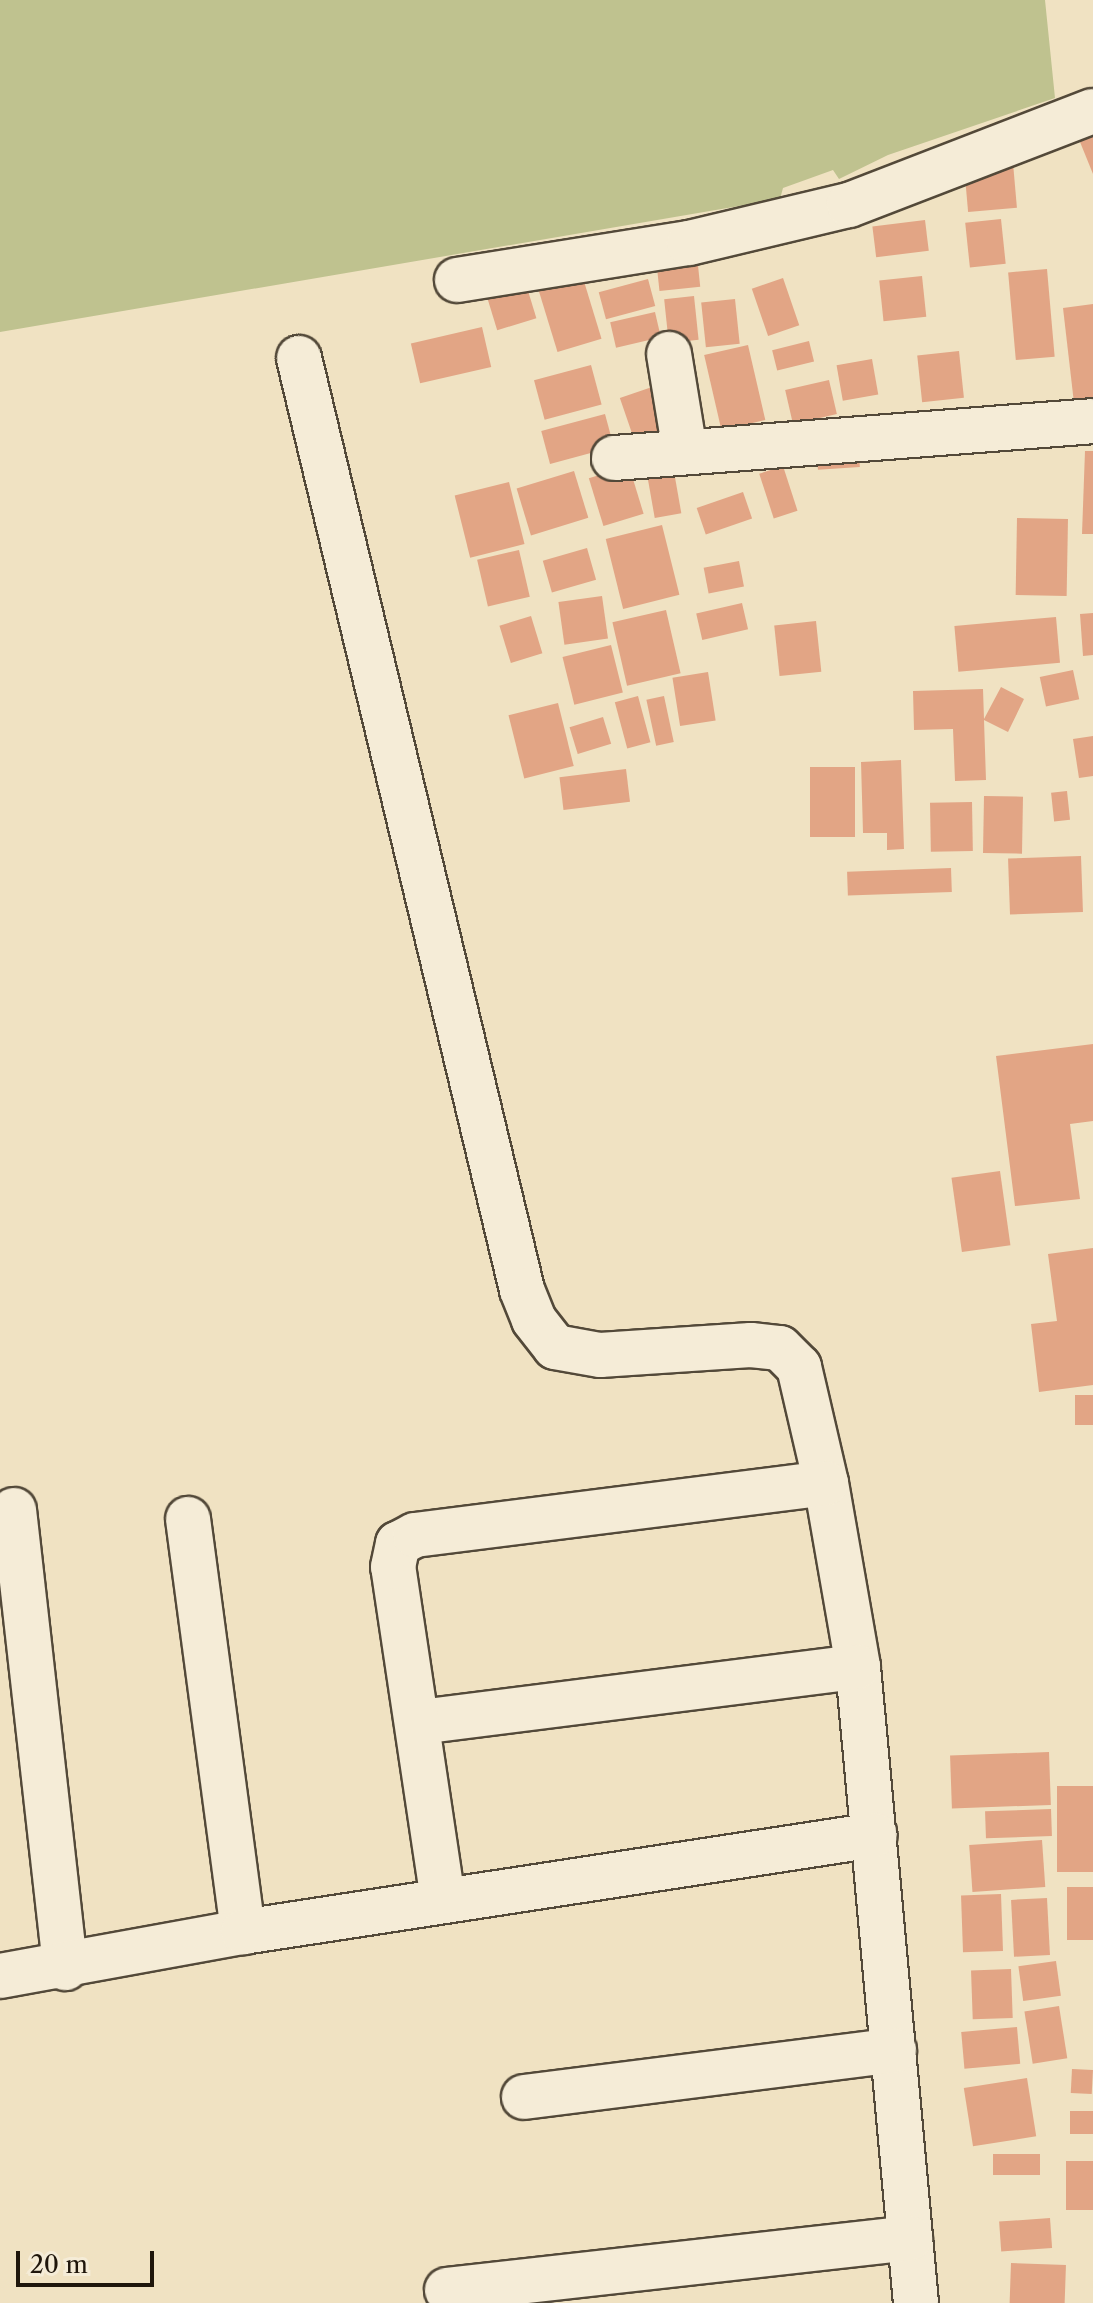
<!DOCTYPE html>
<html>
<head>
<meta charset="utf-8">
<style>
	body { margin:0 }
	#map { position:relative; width:1093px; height:2303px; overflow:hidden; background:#f0e2c2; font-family:"Libre Caslon Text",serif }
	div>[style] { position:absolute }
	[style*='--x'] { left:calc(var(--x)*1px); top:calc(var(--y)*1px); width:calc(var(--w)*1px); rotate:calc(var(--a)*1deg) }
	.green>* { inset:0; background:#bfc28f }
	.building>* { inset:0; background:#e2a585; transform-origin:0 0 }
	.roads { filter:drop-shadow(2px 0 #534939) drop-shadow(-2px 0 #534939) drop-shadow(0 2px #534939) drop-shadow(0 -2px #534939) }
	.street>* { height:44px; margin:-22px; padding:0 22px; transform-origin:22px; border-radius:22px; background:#f5ecd7 }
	span { translate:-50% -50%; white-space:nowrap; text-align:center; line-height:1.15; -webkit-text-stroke:7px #f5ecd7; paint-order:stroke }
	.scale { position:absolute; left:16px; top:2251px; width:138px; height:36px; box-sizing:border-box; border:4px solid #1f160b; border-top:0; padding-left:10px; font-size:24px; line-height:28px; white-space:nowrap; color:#1f160b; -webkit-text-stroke:6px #f5ecd7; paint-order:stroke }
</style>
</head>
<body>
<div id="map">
	<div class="green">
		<i style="clip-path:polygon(0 0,1045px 0,1055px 98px,888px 155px,839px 179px,833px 170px,783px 188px,780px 199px,0 332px)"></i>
	</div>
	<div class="building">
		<i style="clip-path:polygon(1093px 131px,1093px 174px,1078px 137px)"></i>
		<i style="left:1013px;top:163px;width:45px;height:49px;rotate:85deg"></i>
		<i style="left:1001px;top:219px;width:45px;height:36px;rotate:84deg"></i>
		<i style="left:925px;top:220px;width:31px;height:53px;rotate:83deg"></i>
		<i style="left:697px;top:256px;width:31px;height:41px;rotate:84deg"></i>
		<i style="left:579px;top:265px;width:77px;height:46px;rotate:73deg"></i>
		<i style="left:1047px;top:269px;width:88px;height:39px;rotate:85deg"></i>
		<i style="left:922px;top:276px;width:41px;height:43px;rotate:84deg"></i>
		<i style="left:783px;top:278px;width:50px;height:33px;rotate:71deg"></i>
		<i style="left:648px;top:279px;width:28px;height:51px;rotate:75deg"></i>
		<i style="left:525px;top:281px;width:39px;height:41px;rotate:73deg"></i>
		<i style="left:694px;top:296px;width:44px;height:30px;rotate:84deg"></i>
		<i style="left:735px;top:299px;width:45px;height:34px;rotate:84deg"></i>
		<i style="clip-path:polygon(1093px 304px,1093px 401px,1074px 403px,1063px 308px)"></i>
		<i style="left:655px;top:312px;width:26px;height:46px;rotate:77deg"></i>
		<i style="left:482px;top:327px;width:41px;height:73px;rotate:77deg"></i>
		<i style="left:809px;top:341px;width:21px;height:38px;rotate:76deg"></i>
		<i style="left:748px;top:345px;width:77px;height:45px;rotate:77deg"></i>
		<i style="left:959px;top:351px;width:47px;height:42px;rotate:84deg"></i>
		<i style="left:872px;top:359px;width:36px;height:36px;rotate:80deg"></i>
		<i style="left:591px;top:365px;width:41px;height:59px;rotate:75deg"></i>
		<i style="left:829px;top:380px;width:35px;height:45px;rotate:77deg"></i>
		<i style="left:652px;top:387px;width:46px;height:34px;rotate:71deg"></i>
		<i style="left:605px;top:414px;width:34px;height:66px;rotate:75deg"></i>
		<i style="left:858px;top:441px;width:26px;height:42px;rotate:86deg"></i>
		<i style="clip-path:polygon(1085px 451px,1093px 451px,1093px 534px,1082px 534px)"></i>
		<i style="left:629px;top:466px;width:50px;height:42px;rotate:73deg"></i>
		<i style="left:673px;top:466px;width:48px;height:27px;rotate:80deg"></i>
		<i style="left:783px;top:466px;width:47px;height:25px;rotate:72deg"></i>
		<i style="left:574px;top:471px;width:49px;height:60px;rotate:73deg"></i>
		<i style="left:509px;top:482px;width:64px;height:56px;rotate:76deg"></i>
		<i style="left:743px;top:492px;width:28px;height:49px;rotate:71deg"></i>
		<i style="left:1017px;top:518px;width:51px;height:77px;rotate:1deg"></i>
		<i style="left:662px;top:525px;width:72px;height:58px;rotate:76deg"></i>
		<i style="left:587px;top:548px;width:33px;height:46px;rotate:74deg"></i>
		<i style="left:519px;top:550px;width:48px;height:43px;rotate:77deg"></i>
		<i style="left:739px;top:561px;width:26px;height:36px;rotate:79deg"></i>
		<i style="left:602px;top:596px;width:43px;height:44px;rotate:82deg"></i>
		<i style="left:742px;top:603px;width:27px;height:47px;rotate:77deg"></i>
		<i style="left:666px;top:610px;width:65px;height:55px;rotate:77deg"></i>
		<i style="clip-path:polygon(1093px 613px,1093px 655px,1083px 656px,1080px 614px)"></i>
		<i style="left:531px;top:616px;width:39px;height:33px;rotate:73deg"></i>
		<i style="left:1056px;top:617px;width:46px;height:102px;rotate:85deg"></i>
		<i style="left:816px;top:621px;width:51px;height:42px;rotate:84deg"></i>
		<i style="left:611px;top:645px;width:49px;height:50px;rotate:76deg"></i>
		<i style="left:1073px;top:670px;width:30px;height:34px;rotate:78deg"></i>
		<i style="left:708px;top:672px;width:49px;height:36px;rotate:81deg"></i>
		<i style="clip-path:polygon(1001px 687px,1024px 699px,1008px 732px,984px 720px,986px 780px,955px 781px,953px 729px,914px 730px,913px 691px,983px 689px,984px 719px)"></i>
		<i style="left:638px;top:696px;width:48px;height:24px;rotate:75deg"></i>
		<i style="left:664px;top:696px;width:47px;height:18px;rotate:78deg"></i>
		<i style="left:558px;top:703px;width:65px;height:51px;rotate:76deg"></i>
		<i style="left:603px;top:717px;width:28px;height:35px;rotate:73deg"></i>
		<i style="clip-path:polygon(1093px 736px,1093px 776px,1079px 778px,1073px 739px)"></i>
		<i style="clip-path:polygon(901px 760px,904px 849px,887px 850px,887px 833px,863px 833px,861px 762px)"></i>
		<i style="left:810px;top:767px;width:45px;height:70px"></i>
		<i style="left:626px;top:769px;width:33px;height:67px;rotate:83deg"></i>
		<i style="left:1067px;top:791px;width:29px;height:16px;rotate:84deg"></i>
		<i style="left:984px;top:796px;width:39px;height:57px;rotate:1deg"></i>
		<i style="left:972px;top:802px;width:49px;height:42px;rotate:89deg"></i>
		<i style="left:1081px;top:856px;width:56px;height:73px;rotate:88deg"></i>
		<i style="left:951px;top:868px;width:24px;height:104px;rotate:88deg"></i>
		<i style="clip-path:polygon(1093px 1044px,1093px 1121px,1070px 1124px,1080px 1199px,1015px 1206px,996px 1056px)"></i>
		<i style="left:1000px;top:1171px;width:75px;height:49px;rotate:82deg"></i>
		<i style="clip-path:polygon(1093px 1248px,1093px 1385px,1039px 1392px,1031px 1324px,1057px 1321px,1048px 1254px)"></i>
		<i style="left:1093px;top:1395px;width:30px;height:18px;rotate:90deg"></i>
		<i style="left:1049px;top:1752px;width:53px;height:99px;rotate:88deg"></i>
		<i style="left:1057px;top:1786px;width:36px;height:86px"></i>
		<i style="left:1051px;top:1809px;width:27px;height:66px;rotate:88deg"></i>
		<i style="left:1042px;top:1840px;width:47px;height:73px;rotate:86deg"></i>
		<i style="left:1067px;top:1887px;width:26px;height:53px"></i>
		<i style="left:1001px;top:1894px;width:57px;height:40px;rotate:88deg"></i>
		<i style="left:1047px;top:1898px;width:57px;height:36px;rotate:87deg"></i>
		<i style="left:1056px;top:1961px;width:35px;height:38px;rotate:82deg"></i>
		<i style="left:1011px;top:1969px;width:49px;height:40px;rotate:88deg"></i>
		<i style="left:1059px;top:2006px;width:53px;height:35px;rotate:81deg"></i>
		<i style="left:1017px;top:2027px;width:37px;height:56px;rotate:85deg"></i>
		<i style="left:1072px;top:2069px;width:21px;height:24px;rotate:3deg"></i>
		<i style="left:1027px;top:2078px;width:59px;height:64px;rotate:81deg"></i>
		<i style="left:1070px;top:2111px;width:23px;height:23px"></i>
		<i style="left:993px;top:2154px;width:47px;height:21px"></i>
		<i style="left:1066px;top:2161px;width:27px;height:49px"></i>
		<i style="left:1050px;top:2218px;width:30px;height:51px;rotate:86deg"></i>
		<i style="left:1011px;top:2263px;width:55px;height:40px;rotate:2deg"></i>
	</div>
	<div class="roads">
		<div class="street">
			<i style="--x:457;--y:280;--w:235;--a:-9.1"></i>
			<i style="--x:689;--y:243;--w:164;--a:-13.4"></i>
			<i style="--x:849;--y:205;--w:261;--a:-21.1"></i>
			<i style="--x:669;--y:354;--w:99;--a:80.7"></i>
			<i style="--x:299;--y:358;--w:958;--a:76.54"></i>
			<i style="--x:522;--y:1290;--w:32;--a:68"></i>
			<i style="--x:534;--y:1320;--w:34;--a:52"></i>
			<i style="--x:555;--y:1347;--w:46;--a:10.1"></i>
			<i style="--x:600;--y:1355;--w:151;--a:-3.8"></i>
			<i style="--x:751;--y:1345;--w:29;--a:6"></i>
			<i style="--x:780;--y:1348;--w:27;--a:45"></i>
			<i style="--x:799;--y:1367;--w:119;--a:76.9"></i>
			<i style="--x:826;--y:1483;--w:187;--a:80.1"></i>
			<i style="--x:858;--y:1667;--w:639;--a:84.79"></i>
			<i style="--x:614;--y:458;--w:480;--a:-4.4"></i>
			<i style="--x:14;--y:1510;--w:461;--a:83.6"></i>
			<i style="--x:188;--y:1519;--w:417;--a:82.4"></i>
			<i style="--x:420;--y:1722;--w:441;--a:-7.2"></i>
			<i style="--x:443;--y:1900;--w:337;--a:-98.5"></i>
			<i style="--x:393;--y:1567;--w:24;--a:-78"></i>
			<i style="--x:398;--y:1544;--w:19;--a:-28"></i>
			<i style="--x:415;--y:1535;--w:414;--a:-7.2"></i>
			<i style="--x:0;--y:1976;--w:247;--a:-10.3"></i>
			<i style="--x:243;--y:1932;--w:639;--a:-8.73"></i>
			<i style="--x:524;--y:2097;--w:373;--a:-7.2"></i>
			<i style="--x:447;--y:2290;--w:466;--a:-6.4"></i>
		</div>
	</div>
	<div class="scale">20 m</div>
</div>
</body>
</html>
